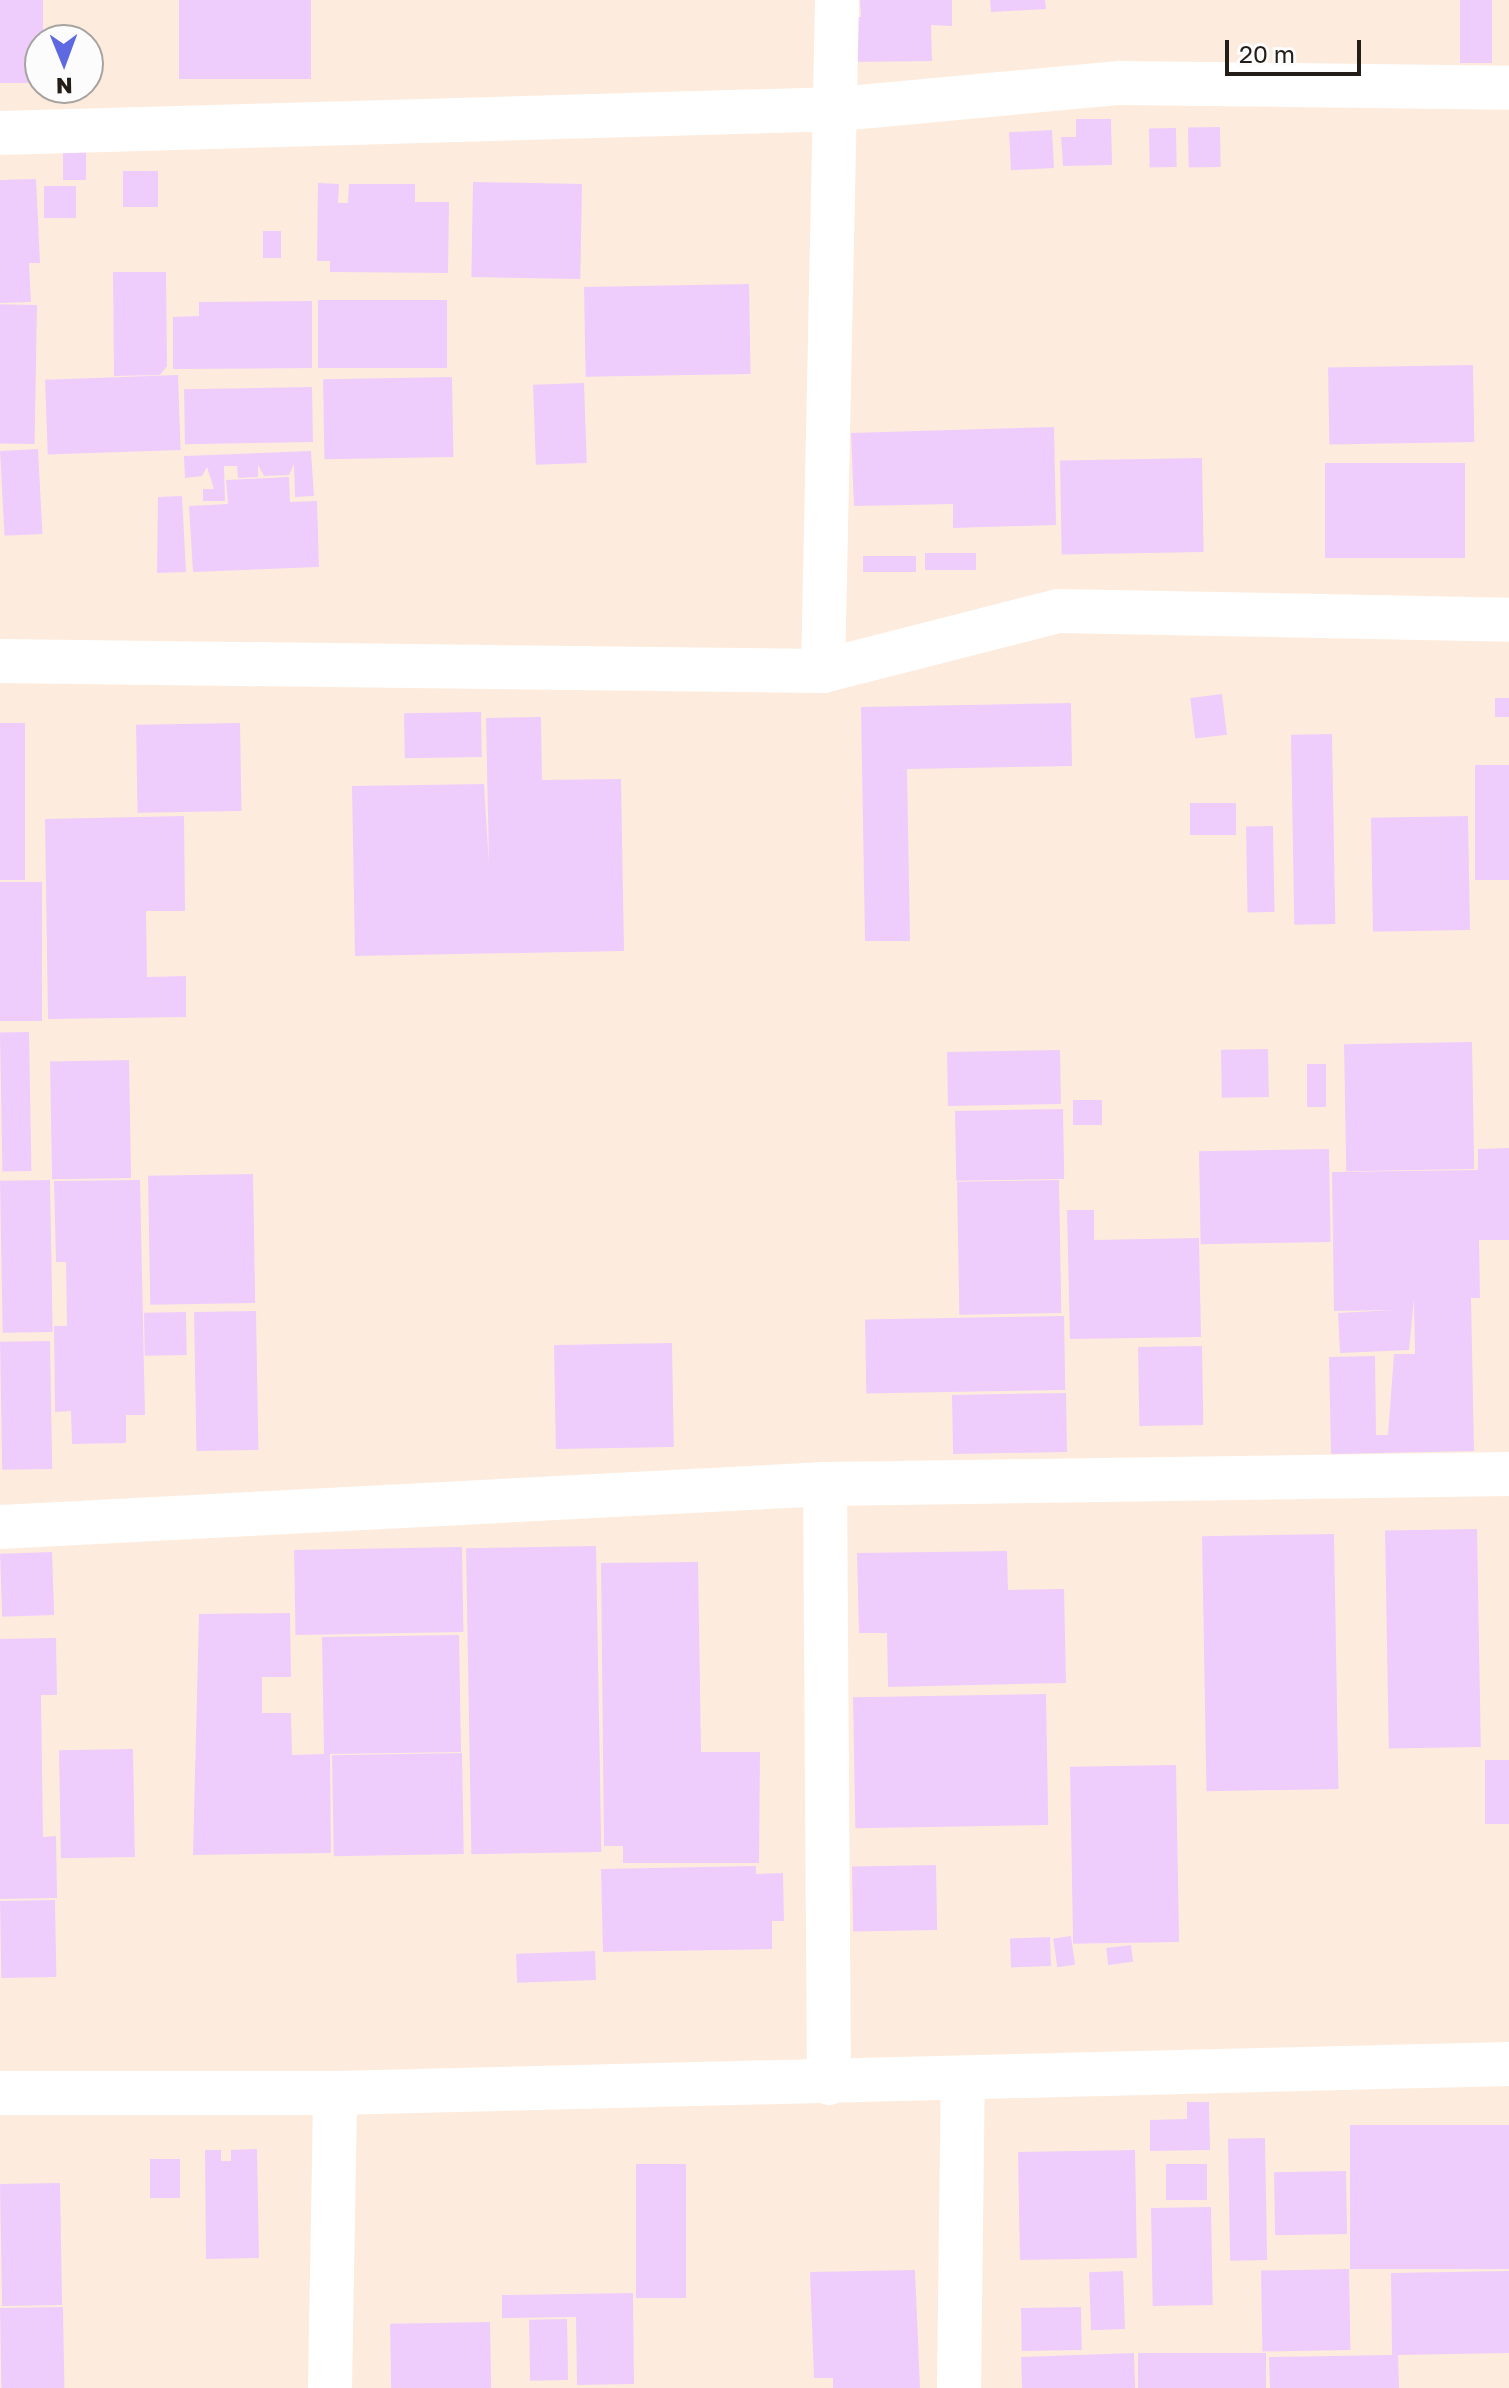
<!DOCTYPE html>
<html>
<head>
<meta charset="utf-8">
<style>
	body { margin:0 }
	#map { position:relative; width:1509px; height:2388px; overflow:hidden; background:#fdecdd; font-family:"Golos Text",sans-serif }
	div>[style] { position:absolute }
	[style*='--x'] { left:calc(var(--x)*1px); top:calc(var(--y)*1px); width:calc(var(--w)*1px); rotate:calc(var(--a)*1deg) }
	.building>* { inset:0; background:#eecdfc; transform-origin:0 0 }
	.street>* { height:44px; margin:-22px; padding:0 22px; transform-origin:22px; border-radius:22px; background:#fff }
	span { translate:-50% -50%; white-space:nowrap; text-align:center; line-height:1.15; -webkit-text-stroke:8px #fcfcfc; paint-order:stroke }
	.north { position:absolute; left:24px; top:24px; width:80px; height:80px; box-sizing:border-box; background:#fcfcfc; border:2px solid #a6a3a1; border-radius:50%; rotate:179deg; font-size:22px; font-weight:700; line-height:32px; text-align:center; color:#241e18 }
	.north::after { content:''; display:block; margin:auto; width:28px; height:36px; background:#5e68e0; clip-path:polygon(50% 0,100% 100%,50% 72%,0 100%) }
	.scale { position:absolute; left:1225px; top:40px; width:136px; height:36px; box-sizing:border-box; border:4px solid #241e18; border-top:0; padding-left:10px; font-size:24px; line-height:28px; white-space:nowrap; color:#241e18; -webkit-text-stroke:6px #fcfcfc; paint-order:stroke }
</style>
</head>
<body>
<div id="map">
	<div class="building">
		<i style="left:0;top:0;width:43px;height:83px"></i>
		<i style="left:179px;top:0;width:132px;height:79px"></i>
		<i style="clip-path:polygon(860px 0,952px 0,952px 26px,931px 25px,932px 61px,851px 62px,850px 17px,861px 17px)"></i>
		<i style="clip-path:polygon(990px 0,1045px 0,1046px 9px,991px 12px)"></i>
		<i style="left:1460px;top:0;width:32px;height:63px"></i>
		<i style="clip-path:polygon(1076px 119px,1111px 119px,1112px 165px,1063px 166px,1061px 137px,1076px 137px)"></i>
		<i style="left:1220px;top:127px;width:40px;height:32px;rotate:89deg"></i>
		<i style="left:1176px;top:128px;width:39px;height:27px;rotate:89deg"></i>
		<i style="left:1052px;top:130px;width:38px;height:43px;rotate:87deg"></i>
		<i style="left:63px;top:140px;width:23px;height:40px"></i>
		<i style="left:123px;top:171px;width:35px;height:36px"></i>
		<i style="clip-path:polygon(36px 179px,40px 263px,29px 263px,31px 302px,0 303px,0 180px)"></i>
		<i style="left:473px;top:182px;width:109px;height:95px;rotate:1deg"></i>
		<i style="clip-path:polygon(318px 183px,339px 184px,338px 203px,348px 203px,349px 184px,415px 184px,415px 202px,449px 202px,448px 273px,330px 272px,330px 261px,317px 261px)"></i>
		<i style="left:76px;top:186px;width:32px;height:32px;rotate:90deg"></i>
		<i style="left:263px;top:231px;width:18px;height:27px"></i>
		<i style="clip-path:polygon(113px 272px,166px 272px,167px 366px,160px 375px,114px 376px)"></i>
		<i style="left:749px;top:284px;width:90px;height:165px;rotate:89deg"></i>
		<i style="left:318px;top:300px;width:129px;height:68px"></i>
		<i style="clip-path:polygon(312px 301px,312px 368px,173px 369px,173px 317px,199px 316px,199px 302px)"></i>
		<i style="left:37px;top:305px;width:139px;height:37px;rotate:91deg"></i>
		<i style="left:1473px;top:365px;width:77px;height:145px;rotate:89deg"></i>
		<i style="left:178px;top:375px;width:75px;height:133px;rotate:88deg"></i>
		<i style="left:452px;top:377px;width:80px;height:129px;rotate:89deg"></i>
		<i style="left:584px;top:383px;width:80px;height:51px;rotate:88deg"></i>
		<i style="left:312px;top:387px;width:55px;height:128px;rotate:89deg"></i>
		<i style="clip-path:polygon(1054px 427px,1056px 525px,953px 528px,953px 504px,854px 506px,851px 433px)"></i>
		<i style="left:38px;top:449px;width:85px;height:38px;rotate:87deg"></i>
		<i style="clip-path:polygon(311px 451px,314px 496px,295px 497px,294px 464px,289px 475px,264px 476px,258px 465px,258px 477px,238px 478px,237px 466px,224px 466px,225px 501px,203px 501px,203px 489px,214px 489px,207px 467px,202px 476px,185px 478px,184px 456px)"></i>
		<i style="left:1202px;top:458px;width:94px;height:142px;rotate:89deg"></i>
		<i style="left:1465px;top:463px;width:95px;height:140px;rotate:90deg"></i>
		<i style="clip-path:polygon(289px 477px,290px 502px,317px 501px,319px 567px,193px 572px,189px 506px,228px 504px,226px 480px)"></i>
		<i style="clip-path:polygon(182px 496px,186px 572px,157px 573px,158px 497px)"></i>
		<i style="left:976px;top:553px;width:17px;height:51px;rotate:90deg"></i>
		<i style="left:916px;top:556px;width:16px;height:53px;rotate:90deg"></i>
		<i style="left:1222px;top:694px;width:41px;height:32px;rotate:83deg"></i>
		<i style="left:1495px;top:698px;width:14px;height:19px"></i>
		<i style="clip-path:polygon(1071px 703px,1072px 766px,907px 769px,910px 941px,865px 941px,861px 707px)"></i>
		<i style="left:481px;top:712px;width:45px;height:77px;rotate:89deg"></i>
		<i style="clip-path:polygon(541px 717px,542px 780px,621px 779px,624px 951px,355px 956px,352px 786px,484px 784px,489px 865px,486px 718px)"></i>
		<i style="left:0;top:723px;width:25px;height:157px"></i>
		<i style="left:240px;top:723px;width:88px;height:104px;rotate:89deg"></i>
		<i style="left:1332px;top:734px;width:190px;height:41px;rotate:89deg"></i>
		<i style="left:1475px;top:765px;width:34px;height:115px"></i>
		<i style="left:1236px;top:803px;width:32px;height:46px;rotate:90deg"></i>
		<i style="clip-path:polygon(184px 816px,185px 911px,146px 911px,147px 977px,186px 976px,186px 1017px,48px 1019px,45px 819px)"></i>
		<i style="left:1468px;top:816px;width:114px;height:97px;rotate:89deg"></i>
		<i style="left:1273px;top:826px;width:86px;height:27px;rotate:89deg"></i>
		<i style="left:0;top:882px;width:42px;height:139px"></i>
		<i style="left:29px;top:1032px;width:139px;height:29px;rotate:89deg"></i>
		<i style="left:1472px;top:1042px;width:127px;height:128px;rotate:89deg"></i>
		<i style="left:1268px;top:1049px;width:48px;height:47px;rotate:89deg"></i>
		<i style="left:1060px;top:1050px;width:54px;height:113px;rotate:89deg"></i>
		<i style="left:129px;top:1060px;width:118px;height:79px;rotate:89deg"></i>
		<i style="left:1307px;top:1064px;width:19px;height:43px"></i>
		<i style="left:1102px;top:1100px;width:25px;height:29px;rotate:90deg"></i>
		<i style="left:1063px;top:1109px;width:70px;height:108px;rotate:89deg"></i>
		<i style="clip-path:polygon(1509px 1148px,1509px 1240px,1479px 1240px,1480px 1298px,1471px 1298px,1474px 1451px,1331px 1454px,1329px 1357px,1375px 1356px,1376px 1435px,1388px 1435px,1394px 1354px,1415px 1354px,1414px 1299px,1409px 1350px,1340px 1353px,1338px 1313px,1395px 1310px,1334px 1311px,1332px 1172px,1478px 1170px,1478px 1149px)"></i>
		<i style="left:1329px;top:1149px;width:93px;height:130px;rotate:89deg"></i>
		<i style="left:253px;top:1174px;width:129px;height:105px;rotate:89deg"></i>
		<i style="left:50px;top:1180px;width:152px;height:50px;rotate:89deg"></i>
		<i style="clip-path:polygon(140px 1180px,145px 1415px,126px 1415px,126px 1443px,72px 1444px,71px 1411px,55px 1412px,54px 1326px,67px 1326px,66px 1262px,56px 1262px,54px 1181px)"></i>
		<i style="left:1059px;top:1180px;width:133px;height:102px;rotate:89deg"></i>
		<i style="clip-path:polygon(1067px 1210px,1094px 1210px,1094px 1240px,1199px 1238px,1201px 1337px,1070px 1339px)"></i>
		<i style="left:256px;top:1311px;width:139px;height:62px;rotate:89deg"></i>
		<i style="left:186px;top:1312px;width:43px;height:42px;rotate:89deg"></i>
		<i style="left:1064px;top:1316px;width:74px;height:199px;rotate:89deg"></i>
		<i style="left:50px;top:1341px;width:128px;height:50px;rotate:89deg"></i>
		<i style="left:672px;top:1343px;width:104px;height:118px;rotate:89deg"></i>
		<i style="left:1202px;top:1346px;width:79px;height:64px;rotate:89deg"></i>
		<i style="left:1066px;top:1393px;width:59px;height:114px;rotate:89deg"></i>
		<i style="left:1477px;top:1529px;width:218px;height:92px;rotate:89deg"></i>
		<i style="left:1334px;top:1534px;width:255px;height:132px;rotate:89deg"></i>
		<i style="left:596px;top:1546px;width:306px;height:130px;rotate:89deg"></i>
		<i style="left:462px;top:1547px;width:85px;height:168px;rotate:89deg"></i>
		<i style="clip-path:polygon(1007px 1551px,1008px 1590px,1064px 1589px,1066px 1683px,888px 1687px,887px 1633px,859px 1633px,857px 1553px)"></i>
		<i style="left:52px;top:1552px;width:63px;height:52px;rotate:88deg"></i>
		<i style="clip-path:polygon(698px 1562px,701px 1752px,760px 1752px,759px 1863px,623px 1863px,623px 1846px,604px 1846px,601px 1563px)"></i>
		<i style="clip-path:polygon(290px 1613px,291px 1677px,262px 1677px,262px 1713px,291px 1713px,292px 1755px,324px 1754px,322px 1637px,459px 1635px,461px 1752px,330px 1754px,331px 1853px,193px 1855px,199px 1614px)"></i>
		<i style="clip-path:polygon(56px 1638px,57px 1695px,41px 1695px,43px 1837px,56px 1836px,57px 1898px,0 1899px,0 1639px)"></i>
		<i style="left:1046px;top:1694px;width:131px;height:193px;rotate:89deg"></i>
		<i style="left:133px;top:1749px;width:108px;height:74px;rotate:89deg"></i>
		<i style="left:462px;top:1753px;width:101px;height:130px;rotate:89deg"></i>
		<i style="left:1509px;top:1760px;width:64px;height:24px;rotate:90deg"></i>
		<i style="left:1176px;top:1765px;width:177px;height:106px;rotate:89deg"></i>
		<i style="left:936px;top:1865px;width:65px;height:84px;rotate:89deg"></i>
		<i style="clip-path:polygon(756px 1866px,756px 1874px,783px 1873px,784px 1921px,772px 1921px,772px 1949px,603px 1952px,601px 1869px)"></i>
		<i style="left:55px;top:1900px;width:77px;height:55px;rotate:89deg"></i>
		<i style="left:1071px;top:1936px;width:29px;height:18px;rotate:82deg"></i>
		<i style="left:1050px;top:1937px;width:29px;height:40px;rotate:88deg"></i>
		<i style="left:1131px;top:1945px;width:17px;height:25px;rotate:83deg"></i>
		<i style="left:595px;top:1951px;width:29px;height:79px;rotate:88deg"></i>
		<i style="clip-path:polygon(1187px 2102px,1209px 2102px,1210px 2150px,1150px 2151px,1150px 2120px,1187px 2119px)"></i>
		<i style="left:1509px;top:2125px;width:144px;height:159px;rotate:90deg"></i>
		<i style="left:1265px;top:2138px;width:122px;height:37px;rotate:89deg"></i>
		<i style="clip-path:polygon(257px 2149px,259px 2258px,206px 2259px,205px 2150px,221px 2150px,221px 2161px,231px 2161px,231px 2150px)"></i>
		<i style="left:1135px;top:2150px;width:108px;height:117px;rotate:89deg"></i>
		<i style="left:150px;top:2159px;width:30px;height:39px"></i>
		<i style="left:636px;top:2164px;width:50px;height:134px"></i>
		<i style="left:1207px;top:2164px;width:36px;height:41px;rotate:90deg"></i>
		<i style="left:1346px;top:2171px;width:63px;height:72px;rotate:89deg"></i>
		<i style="left:60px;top:2183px;width:122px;height:60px;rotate:89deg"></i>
		<i style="left:1211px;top:2207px;width:98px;height:60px;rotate:89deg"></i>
		<i style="left:1349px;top:2269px;width:81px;height:88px;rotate:89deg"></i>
		<i style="clip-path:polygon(915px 2270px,920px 2388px,833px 2388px,833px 2378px,814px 2378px,810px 2272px)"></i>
		<i style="left:1123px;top:2271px;width:58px;height:34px;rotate:88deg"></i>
		<i style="clip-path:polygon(1509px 2271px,1509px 2353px,1398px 2355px,1399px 2388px,1270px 2388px,1269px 2357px,1392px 2355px,1391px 2273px)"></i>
		<i style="clip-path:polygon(633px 2293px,634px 2384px,577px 2385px,576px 2317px,502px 2318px,502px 2295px)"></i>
		<i style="left:63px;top:2307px;width:81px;height:63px;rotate:89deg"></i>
		<i style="left:1081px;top:2307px;width:43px;height:60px;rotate:89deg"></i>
		<i style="left:567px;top:2319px;width:61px;height:38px;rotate:89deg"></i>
		<i style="left:490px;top:2322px;width:66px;height:100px;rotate:89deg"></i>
		<i style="left:1134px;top:2353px;width:35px;height:113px;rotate:88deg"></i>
		<i style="left:1266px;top:2353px;width:35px;height:128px;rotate:90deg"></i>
	</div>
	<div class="street">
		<i style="--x:0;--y:133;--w:838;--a:-1.64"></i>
		<i style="--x:838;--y:109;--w:283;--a:-5.3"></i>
		<i style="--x:1120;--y:83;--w:389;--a:0.7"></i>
		<i style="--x:0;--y:661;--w:823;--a:0.7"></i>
		<i style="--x:823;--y:671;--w:243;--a:-14.3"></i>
		<i style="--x:1058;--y:611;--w:451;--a:1.1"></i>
		<i style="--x:823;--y:671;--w:671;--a:-88.8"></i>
		<i style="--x:825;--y:1484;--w:599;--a:89.62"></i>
		<i style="--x:0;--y:1527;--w:826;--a:-2.98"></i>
		<i style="--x:825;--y:1484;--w:684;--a:-0.84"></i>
		<i style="--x:0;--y:2093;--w:335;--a:0"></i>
		<i style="--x:335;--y:2093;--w:1174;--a:-1.42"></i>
		<i style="--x:330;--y:2388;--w:295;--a:-89"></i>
		<i style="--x:959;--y:2388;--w:309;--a:-89.3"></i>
	</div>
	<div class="north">N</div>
	<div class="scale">20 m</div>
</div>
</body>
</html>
